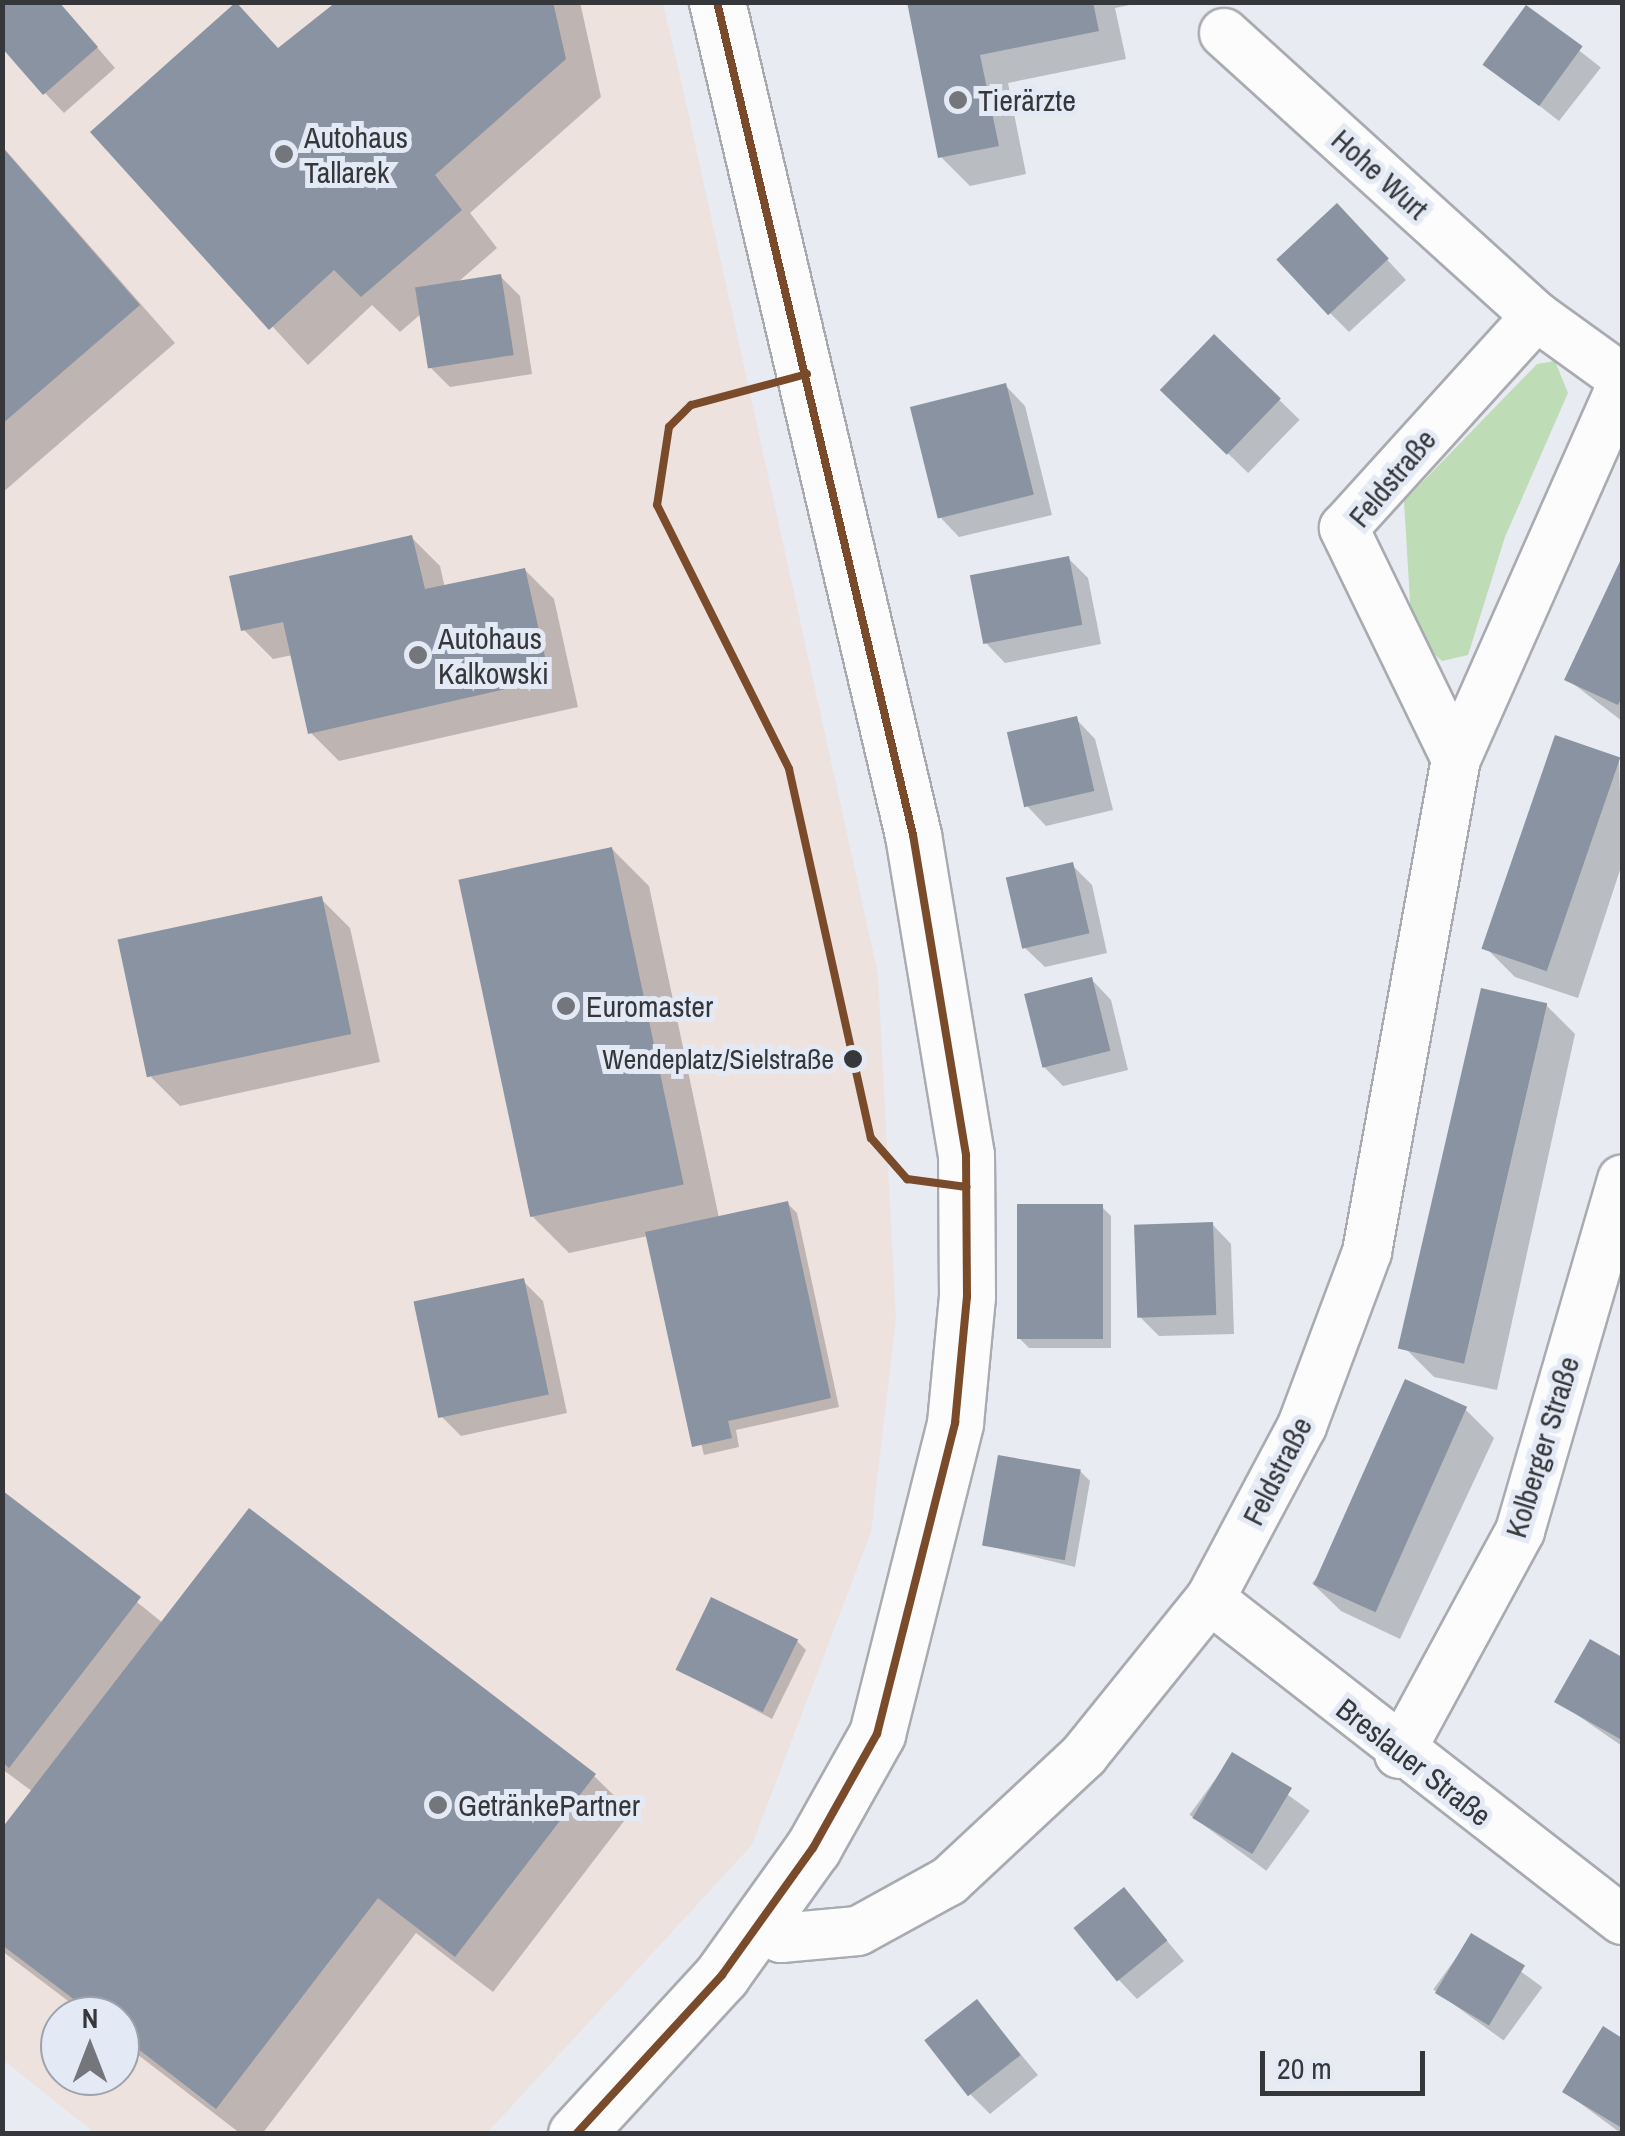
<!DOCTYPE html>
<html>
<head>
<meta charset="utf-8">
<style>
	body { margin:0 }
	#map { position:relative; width:1625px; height:2136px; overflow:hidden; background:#e8ebf1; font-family:"Archivo Narrow",sans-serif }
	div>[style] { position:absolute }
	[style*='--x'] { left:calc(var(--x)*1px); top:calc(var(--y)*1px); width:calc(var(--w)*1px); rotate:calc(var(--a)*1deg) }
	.commercial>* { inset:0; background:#eee2df }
	.green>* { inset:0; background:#beddb6 }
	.shadow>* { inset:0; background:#0003; transform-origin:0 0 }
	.building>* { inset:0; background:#8a93a2; transform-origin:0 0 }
	.roads { filter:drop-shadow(2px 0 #a9abb0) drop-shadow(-2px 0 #a9abb0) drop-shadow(0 2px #a9abb0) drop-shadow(0 -2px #a9abb0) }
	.street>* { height:48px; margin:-24px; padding:0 24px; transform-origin:24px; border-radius:24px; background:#fcfcfd }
	.secondary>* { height:55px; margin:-27.5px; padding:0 27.5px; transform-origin:27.5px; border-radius:27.5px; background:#fcfcfd }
	.bus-1>* { height:8px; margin:-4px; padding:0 4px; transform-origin:4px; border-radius:4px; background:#7a4b2a }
	.dots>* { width:28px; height:28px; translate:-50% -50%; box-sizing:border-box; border:5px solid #e4eaf5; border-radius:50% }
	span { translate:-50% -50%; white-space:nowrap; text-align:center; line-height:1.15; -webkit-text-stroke:10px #e4eaf5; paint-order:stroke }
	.bus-label { font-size:28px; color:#35373b }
	.right { translate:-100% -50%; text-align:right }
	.poi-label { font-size:30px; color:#35373b }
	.left { translate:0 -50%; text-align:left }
	.street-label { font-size:30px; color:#35373b }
	.frame { position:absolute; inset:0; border:5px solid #35373b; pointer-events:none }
	.north { position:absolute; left:40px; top:1996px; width:100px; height:100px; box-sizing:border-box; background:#e4eaf5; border:2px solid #9ea2ab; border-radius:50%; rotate:0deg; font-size:28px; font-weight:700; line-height:40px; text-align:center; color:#35373b }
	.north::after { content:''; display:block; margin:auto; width:35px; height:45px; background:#74767b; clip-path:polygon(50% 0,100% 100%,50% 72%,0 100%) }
	.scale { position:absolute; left:1260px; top:2051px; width:165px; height:45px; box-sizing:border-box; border:5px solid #35373b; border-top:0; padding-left:12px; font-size:30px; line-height:35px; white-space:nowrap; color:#35373b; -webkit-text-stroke:8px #e4eaf5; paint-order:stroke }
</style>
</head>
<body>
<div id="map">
	<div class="commercial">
		<i style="clip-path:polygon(evenodd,2px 3px,663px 3px,683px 89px,878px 974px,896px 1319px,871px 1532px,752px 1845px,487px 2133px,95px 2133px,3px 2060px,2px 3px,60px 2016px,120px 2016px,120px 2076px,60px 2076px,60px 2016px)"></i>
	</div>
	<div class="green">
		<i style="clip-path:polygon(1555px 361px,1568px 393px,1505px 537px,1468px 655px,1442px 661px,1412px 635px,1404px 501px,1537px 364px)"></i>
	</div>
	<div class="shadow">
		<i style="clip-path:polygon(58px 2px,115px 68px,64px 113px,45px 93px)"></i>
		<i style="clip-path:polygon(340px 2px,580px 2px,601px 97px,470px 213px,497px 248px,457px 283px,500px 276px,520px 296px,532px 374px,450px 387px,430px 367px,422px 313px,400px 332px,372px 305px,308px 365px,93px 132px,280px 50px)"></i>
		<i style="clip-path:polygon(909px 2px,1144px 2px,1115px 8px,1126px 59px,1008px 83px,1026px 174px,970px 186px,941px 157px)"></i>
		<i style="left:1526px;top:9px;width:95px;height:68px;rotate:38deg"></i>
		<i style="clip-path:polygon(2px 146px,175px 343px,2px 493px)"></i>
		<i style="clip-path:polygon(1356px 226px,1406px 280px,1349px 332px,1330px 313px)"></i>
		<i style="left:1214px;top:337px;width:119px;height:74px;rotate:44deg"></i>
		<i style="clip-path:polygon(1006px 386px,1025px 406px,1052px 515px,959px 537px,940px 517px)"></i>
		<i style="clip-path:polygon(411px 537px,440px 566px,445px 588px,525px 570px,554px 599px,578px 707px,339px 761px,310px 732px,293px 655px,273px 659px,244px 630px)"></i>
		<i style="clip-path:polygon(1068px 558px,1088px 578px,1101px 644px,1005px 663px,986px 643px)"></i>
		<i style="clip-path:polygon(1622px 563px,1622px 721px,1567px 679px)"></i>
		<i style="clip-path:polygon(1076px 719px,1095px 739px,1113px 810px,1046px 826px,1027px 806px)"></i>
		<i style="clip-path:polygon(1619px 759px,1622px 864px,1578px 998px,1515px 977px,1486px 948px)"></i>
		<i style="clip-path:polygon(612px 849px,649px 886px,719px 1218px,787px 1203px,797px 1213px,839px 1407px,736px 1430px,739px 1447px,704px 1455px,648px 1236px,569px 1253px,532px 1216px)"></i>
		<i style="clip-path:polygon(1072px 865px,1092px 885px,1107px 953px,1045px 967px,1025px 948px)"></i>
		<i style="clip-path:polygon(321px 899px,350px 928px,380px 1062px,180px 1106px,151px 1077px)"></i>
		<i style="clip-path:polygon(1092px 980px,1111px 1000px,1128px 1070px,1063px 1086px,1043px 1066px)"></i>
		<i style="clip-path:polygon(1546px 1005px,1575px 1034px,1497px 1390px,1434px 1377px,1405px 1348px)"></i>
		<i style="clip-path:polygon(1102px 1207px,1111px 1216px,1111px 1348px,1029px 1348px,1019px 1338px)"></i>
		<i style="clip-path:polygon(1212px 1224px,1231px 1244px,1234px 1334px,1159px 1336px,1139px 1316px)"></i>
		<i style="clip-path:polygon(523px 1281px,543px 1301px,567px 1413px,461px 1436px,442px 1417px)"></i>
		<i style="clip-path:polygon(1465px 1409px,1494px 1438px,1400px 1639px,1341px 1611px,1312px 1583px)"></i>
		<i style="clip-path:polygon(1080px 1471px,1090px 1481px,1075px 1567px,986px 1545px)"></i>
		<i style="clip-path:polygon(2px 1494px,163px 1623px,594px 1776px,631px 1812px,493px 1992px,416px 1933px,262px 2134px,241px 2134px,120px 2041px,120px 2016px,88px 2016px,2px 1951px,2px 1832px,33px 1792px,2px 1769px)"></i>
		<i style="clip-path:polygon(797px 1641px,806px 1650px,772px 1719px,679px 1669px)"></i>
		<i style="clip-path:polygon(1590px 1642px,1622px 1660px,1622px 1746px,1557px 1701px)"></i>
		<i style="left:1233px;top:1755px;width:95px;height:74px;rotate:36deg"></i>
		<i style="clip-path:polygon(1124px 1890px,1184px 1961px,1137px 1999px,1118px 1979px)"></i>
		<i style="left:1472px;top:1936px;width:87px;height:66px;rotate:36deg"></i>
		<i style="clip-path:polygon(977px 2002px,1038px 2075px,990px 2114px,970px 2094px)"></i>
		<i style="clip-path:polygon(1604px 2029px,1622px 2040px,1622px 2134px,1565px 2092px)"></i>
	</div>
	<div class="building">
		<i style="clip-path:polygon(2px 2px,59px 2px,98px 47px,43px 95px,2px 48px)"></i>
		<i style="clip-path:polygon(236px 2px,278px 48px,336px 2px,553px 2px,566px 59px,435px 175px,462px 210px,361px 297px,334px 270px,269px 330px,90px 132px)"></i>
		<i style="clip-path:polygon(907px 2px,1093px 2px,1099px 31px,980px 55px,999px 146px,938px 158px)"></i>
		<i style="left:1526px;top:5px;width:70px;height:74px;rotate:36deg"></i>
		<i style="clip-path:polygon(2px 147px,140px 305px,2px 424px)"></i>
		<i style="left:1337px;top:203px;width:76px;height:83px;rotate:47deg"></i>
		<i style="left:501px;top:274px;width:82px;height:87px;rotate:81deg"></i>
		<i style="left:1214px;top:334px;width:93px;height:78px;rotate:44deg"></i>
		<i style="left:1006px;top:383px;width:115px;height:99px;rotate:76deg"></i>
		<i style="clip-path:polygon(412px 535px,425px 589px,525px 568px,550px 679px,308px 734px,283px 622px,241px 631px,229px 576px)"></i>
		<i style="left:1069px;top:556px;width:70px;height:101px;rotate:79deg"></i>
		<i style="clip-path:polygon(1622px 557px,1622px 697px,1618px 705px,1564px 680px)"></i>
		<i style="left:1077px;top:716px;width:77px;height:72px;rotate:77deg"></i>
		<i style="left:1555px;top:735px;width:69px;height:226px;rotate:19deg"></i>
		<i style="left:612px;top:847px;width:345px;height:157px;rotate:78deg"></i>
		<i style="left:1073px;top:862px;width:73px;height:69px;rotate:77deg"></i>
		<i style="left:322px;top:896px;width:141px;height:209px;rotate:78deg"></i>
		<i style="left:1092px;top:977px;width:76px;height:70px;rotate:76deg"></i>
		<i style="left:1481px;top:988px;width:68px;height:370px;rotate:13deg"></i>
		<i style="clip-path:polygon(788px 1201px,831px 1398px,728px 1421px,732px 1438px,692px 1447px,645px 1232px)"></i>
		<i style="left:1017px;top:1204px;width:86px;height:135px"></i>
		<i style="left:1213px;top:1222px;width:93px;height:79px;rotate:88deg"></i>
		<i style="left:524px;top:1278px;width:119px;height:113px;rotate:78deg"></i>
		<i style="left:1405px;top:1379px;width:68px;height:225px;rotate:24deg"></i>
		<i style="left:998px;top:1455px;width:84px;height:92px;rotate:10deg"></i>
		<i style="clip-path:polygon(3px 1491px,141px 1597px,9px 1768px,3px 1763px)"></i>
		<i style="clip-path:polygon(249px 1508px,596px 1774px,455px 1957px,378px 1898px,216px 2109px,120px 2035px,120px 2016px,96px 2016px,2px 1945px,2px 1828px)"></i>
		<i style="left:711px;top:1597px;width:97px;height:81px;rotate:26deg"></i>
		<i style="clip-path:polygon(1590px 1639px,1622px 1657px,1622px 1740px,1554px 1702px)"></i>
		<i style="left:1232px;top:1752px;width:70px;height:77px;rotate:31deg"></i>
		<i style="left:1124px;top:1887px;width:69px;height:65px;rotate:51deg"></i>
		<i style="left:1471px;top:1933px;width:63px;height:70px;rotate:31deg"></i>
		<i style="left:977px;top:1999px;width:71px;height:67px;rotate:52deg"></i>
		<i style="clip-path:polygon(1603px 2026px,1622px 2038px,1622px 2128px,1562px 2092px)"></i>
	</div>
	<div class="roads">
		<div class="street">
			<i style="--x:1224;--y:33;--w:421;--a:42.2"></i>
			<i style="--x:1456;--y:759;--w:257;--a:-115.9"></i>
			<i style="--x:1344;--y:528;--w:286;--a:-47.8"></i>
			<i style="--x:1536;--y:316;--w:106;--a:35.8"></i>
			<i style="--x:1210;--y:1599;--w:522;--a:37.92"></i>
			<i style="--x:1399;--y:1754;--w:254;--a:-61.5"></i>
			<i style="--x:1520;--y:1531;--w:366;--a:-73.8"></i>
			<i style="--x:756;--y:1928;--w:27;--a:22"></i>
			<i style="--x:781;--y:1938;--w:77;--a:-5.2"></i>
			<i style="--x:858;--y:1931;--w:104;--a:-28.8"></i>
			<i style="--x:949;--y:1881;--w:185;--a:-43"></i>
			<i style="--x:1084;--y:1755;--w:201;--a:-51.1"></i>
			<i style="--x:1210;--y:1599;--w:196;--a:-62"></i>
			<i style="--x:1302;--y:1426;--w:186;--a:-69.5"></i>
			<i style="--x:1367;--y:1252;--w:501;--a:-79.77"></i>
			<i style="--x:1456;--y:759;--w:410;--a:-66.1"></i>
		</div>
		<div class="secondary">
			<i style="--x:576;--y:2134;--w:216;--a:-47.4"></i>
			<i style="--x:722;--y:1975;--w:156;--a:-54.4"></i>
			<i style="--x:813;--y:1848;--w:131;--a:-60.7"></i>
			<i style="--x:877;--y:1734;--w:321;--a:-75.9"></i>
			<i style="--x:955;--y:1423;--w:127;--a:-84.6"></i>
			<i style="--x:967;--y:1297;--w:142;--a:-90.4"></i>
			<i style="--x:966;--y:1155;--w:324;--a:-99.4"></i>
			<i style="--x:913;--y:835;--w:856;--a:-103.24"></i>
		</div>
	</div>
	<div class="bus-1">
		<i style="--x:807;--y:374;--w:120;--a:165"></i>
		<i style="--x:691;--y:405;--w:31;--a:135"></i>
		<i style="--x:669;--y:427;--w:79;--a:98.7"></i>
		<i style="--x:657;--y:505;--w:295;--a:63.4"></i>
		<i style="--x:789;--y:769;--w:378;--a:77.5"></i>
		<i style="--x:871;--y:1138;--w:55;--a:48.7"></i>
		<i style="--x:907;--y:1179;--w:60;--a:7.7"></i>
		<i style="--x:576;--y:2134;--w:216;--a:-47.4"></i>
		<i style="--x:722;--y:1975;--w:156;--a:-54.4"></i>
		<i style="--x:813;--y:1848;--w:131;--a:-60.7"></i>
		<i style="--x:877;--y:1734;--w:321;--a:-75.9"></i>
		<i style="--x:955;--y:1423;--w:127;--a:-84.6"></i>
		<i style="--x:967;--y:1297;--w:142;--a:-90.4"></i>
		<i style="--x:966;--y:1155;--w:324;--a:-99.4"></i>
		<i style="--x:913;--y:835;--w:856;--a:-103.24"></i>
	</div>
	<div class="dots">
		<i style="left:958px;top:100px;background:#74767b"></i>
		<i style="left:284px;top:154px;background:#74767b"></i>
		<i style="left:418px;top:655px;background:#74767b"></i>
		<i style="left:566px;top:1006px;background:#74767b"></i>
		<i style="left:853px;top:1059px;background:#35373b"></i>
		<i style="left:438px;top:1805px;background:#74767b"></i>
	</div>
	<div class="bus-label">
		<span class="right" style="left:834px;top:1059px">Wendeplatz/Sielstraße</span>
	</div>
	<div class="poi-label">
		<span class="left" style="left:978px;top:100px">Tierärzte</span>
		<span class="left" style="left:304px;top:154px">Autohaus<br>Tallarek</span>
		<span class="left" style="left:438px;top:655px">Autohaus<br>Kalkowski</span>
		<span class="left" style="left:586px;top:1006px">Euromaster</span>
		<span class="left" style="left:458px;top:1805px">GetränkePartner</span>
	</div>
	<div class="street-label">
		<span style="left:1380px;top:174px;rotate:42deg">Hohe Wurt</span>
		<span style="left:1392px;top:478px;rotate:-50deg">Feldstraße</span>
		<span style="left:1542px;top:1447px;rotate:-73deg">Kolberger Straße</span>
		<span style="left:1277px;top:1471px;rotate:-63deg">Feldstraße</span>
		<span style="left:1414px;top:1762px;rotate:38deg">Breslauer Straße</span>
	</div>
	<div class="frame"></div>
	<div class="north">N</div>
	<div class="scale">20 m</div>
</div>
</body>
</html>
